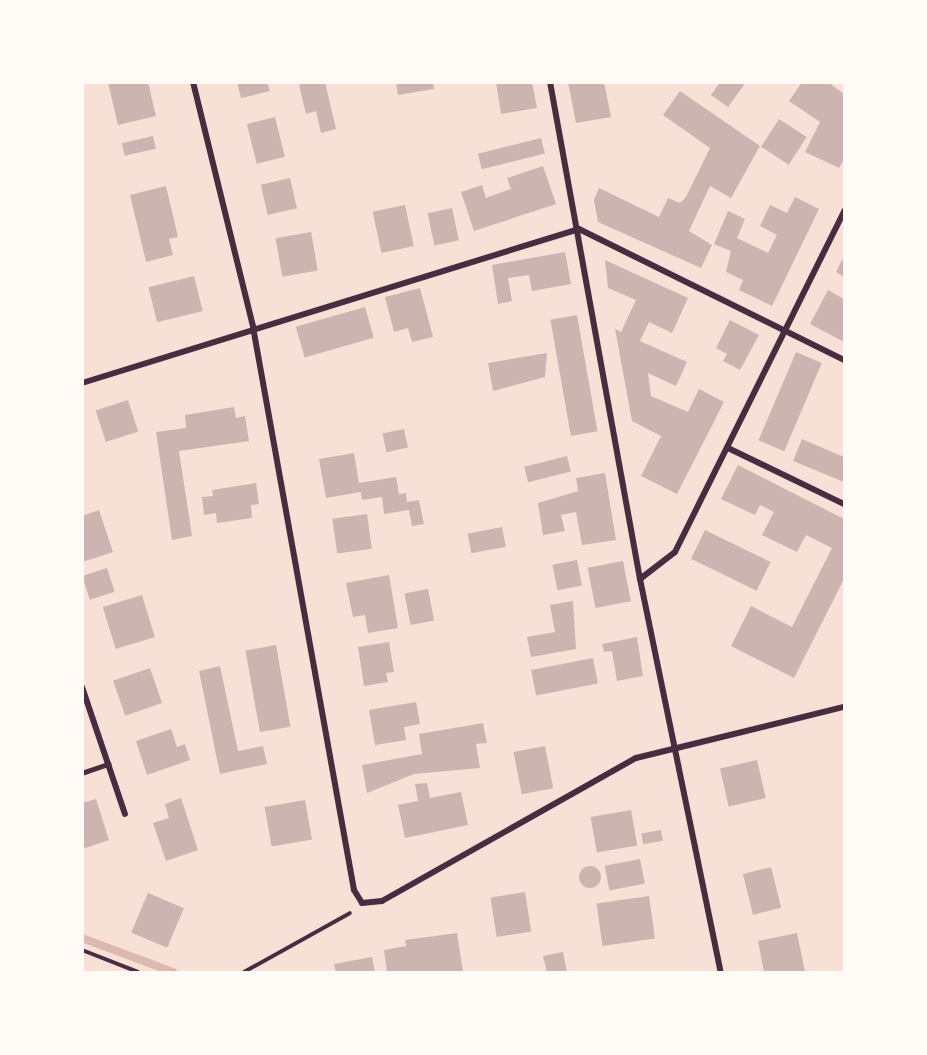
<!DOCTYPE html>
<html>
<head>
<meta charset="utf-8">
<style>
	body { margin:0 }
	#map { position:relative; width:927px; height:1055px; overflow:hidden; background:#f7e1d7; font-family:Inter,sans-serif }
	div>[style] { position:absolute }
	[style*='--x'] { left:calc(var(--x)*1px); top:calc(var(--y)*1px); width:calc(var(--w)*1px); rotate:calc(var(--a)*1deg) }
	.stream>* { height:8px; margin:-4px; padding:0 4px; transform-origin:4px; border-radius:4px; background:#dcb8b0 }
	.building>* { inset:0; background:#ccb4b1; transform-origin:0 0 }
	.round { border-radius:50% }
	.path>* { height:4px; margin:-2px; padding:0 2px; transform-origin:2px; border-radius:2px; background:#4a2c40 }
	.service>* { height:4.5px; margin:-2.25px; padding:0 2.25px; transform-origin:2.25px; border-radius:2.25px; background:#4a2c40 }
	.minor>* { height:6px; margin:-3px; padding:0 3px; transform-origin:3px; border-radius:3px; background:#4a2c40 }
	span { translate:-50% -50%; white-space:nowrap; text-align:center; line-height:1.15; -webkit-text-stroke:4.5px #fffaf5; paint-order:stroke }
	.frame { position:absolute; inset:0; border:84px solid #fffaf5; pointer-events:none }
</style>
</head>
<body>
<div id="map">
	<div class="stream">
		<i style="--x:82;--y:938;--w:97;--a:20.5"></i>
	</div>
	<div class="building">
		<i style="clip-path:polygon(108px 82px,148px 82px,156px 116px,118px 125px)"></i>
		<i style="clip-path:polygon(237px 82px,267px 82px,270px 91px,241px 98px)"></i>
		<i style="clip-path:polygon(309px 82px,325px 82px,336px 129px,321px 133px,316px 111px,306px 114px,299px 85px)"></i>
		<i style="clip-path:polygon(396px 82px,433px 82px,434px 89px,398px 95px)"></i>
		<i style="clip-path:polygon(496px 82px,532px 82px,537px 108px,501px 114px)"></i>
		<i style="clip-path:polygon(568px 82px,604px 82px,611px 117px,576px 123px)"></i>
		<i style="clip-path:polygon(720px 82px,746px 82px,728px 107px,711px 95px)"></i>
		<i style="clip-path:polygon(802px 82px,828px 82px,844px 94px,844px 159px,839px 168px,805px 152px,820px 122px,789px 101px)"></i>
		<i style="clip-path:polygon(680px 91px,760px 146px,731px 198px,710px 186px,689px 231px,712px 245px,701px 268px,598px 222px,594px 200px,599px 188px,659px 217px,668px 198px,680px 203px,686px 197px,710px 148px,663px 115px)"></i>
		<i style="left:275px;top:117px;width:41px;height:29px;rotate:76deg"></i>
		<i style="left:779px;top:119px;width:33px;height:33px;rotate:33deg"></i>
		<i style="left:153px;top:136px;width:13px;height:32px;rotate:77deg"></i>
		<i style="left:541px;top:138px;width:16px;height:65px;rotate:76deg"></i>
		<i style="clip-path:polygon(543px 166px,556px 204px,474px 231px,461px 192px,482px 185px,486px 198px,511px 189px,507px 178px)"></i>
		<i style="left:290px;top:178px;width:31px;height:30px;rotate:77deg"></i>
		<i style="clip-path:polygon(166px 186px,178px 237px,169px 239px,173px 255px,146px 262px,130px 195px)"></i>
		<i style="clip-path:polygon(795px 197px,819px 209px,772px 306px,739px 290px,743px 280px,726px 272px,731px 251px,714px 244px,728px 211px,745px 219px,737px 238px,768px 253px,777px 235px,760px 226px,770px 205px,787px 213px)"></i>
		<i style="left:405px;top:205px;width:42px;height:33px;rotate:78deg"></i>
		<i style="left:452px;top:208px;width:33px;height:25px;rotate:78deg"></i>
		<i style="left:311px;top:232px;width:39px;height:36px;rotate:80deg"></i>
		<i style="clip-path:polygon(565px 252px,571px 284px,532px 291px,529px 275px,508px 278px,512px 301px,498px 304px,492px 265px)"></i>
		<i style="clip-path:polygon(844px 256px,844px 277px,836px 272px)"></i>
		<i style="clip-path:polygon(605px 260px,688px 298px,672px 333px,649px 322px,640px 341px,687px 362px,676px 386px,648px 373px,651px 396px,688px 412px,699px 389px,724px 402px,677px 494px,641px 476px,661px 436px,632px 421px,615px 329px,621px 332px,636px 300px,608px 288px)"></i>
		<i style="left:194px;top:276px;width:36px;height:47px;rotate:76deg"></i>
		<i style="clip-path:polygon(420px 288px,433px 337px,412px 342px,408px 328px,394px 332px,385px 297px)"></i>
		<i style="clip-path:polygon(828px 290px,844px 299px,844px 342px,810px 324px)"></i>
		<i style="left:365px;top:307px;width:32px;height:72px;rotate:74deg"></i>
		<i style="left:577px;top:315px;width:118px;height:27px;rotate:80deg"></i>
		<i style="clip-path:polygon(730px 320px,759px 335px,740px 370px,723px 361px,727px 354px,716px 348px)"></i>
		<i style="left:796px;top:352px;width:28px;height:96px;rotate:23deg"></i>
		<i style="clip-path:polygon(547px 353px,545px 377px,493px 391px,488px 363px)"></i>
		<i style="left:128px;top:400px;width:33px;height:34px;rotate:72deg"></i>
		<i style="clip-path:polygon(234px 407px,236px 418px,245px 416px,249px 441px,179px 451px,192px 536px,172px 540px,156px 432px,186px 428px,185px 415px)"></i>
		<i style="left:404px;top:429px;width:19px;height:22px;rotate:78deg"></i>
		<i style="clip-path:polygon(802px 439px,844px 457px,844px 482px,793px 461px)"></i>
		<i style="clip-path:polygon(354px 453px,359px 483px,396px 477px,399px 494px,406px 493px,407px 502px,419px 500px,424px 524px,412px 526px,409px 510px,384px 514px,382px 497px,362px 500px,361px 492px,326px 498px,319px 459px)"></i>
		<i style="left:567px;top:456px;width:16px;height:44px;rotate:76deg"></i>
		<i style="clip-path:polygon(738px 465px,844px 519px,844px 579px,794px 678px,731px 646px,751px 606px,792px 627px,832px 548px,806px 535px,797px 552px,762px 535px,774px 512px,760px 505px,755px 515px,721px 499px)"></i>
		<i style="clip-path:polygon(605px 473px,616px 540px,582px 545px,576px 512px,561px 515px,565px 531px,543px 535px,538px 503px,578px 491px,576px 478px)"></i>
		<i style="clip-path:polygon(256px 483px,259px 504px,251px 505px,252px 518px,217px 523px,216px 513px,204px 515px,202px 497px,213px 496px,212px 490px)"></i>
		<i style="clip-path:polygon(99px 510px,113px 552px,82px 562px,82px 516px)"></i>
		<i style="left:367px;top:514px;width:35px;height:35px;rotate:82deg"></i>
		<i style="left:502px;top:527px;width:20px;height:35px;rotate:79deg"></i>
		<i style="left:705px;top:530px;width:73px;height:32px;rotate:26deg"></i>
		<i style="left:577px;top:560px;width:26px;height:25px;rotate:79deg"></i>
		<i style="left:623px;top:561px;width:41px;height:36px;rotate:79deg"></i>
		<i style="left:107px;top:568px;width:25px;height:26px;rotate:72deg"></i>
		<i style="clip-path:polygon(389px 575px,398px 628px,368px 633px,365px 615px,353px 617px,346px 583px)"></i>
		<i style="left:428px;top:589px;width:32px;height:24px;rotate:79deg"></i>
		<i style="left:142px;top:595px;width:44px;height:41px;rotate:73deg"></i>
		<i style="clip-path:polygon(573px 601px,576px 649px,531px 657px,527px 637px,555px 632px,550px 605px)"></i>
		<i style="clip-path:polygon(637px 637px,643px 676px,617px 681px,612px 651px,604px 652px,602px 644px)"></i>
		<i style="clip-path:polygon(389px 642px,394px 672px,386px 673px,388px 682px,364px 686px,358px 647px)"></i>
		<i style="left:276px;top:645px;width:83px;height:31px;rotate:80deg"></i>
		<i style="left:593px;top:658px;width:26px;height:63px;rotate:79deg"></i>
		<i style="clip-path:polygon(220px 666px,238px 751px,263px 746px,267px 764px,220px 774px,199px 671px)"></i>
		<i style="left:150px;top:668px;width:37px;height:39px;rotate:71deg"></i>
		<i style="clip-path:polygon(416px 702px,420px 724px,404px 727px,406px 740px,375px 745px,369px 710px)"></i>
		<i style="clip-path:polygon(483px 723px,487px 743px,476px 744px,480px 768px,414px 774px,367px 793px,362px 765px,422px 754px,419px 734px)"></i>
		<i style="clip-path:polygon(171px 729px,177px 747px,185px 744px,190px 760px,147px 775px,136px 741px)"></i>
		<i style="left:545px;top:746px;width:43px;height:32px;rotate:79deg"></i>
		<i style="left:757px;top:760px;width:39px;height:38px;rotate:77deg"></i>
		<i style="clip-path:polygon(427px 783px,430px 798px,461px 792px,468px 825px,405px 838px,398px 805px,418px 801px,415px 784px)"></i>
		<i style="clip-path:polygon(181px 798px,198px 850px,166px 861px,153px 823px,169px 818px,165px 804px)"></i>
		<i style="clip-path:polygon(96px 799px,109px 840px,82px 849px,82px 803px)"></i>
		<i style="left:305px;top:800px;width:40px;height:41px;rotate:80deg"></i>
		<i style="left:631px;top:810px;width:36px;height:41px;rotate:80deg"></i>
		<i style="left:661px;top:830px;width:11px;height:20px;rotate:80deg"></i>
		<i style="left:640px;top:859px;width:25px;height:36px;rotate:79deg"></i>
		<i class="round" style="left:579px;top:866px;width:22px;height:22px"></i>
		<i style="left:771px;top:867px;width:42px;height:29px;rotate:76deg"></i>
		<i style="left:525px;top:892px;width:40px;height:35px;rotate:81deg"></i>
		<i style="left:148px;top:893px;width:39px;height:43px;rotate:23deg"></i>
		<i style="left:649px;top:896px;width:43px;height:53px;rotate:82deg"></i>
		<i style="clip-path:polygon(457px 933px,463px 972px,387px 972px,384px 950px,406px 946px,405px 940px)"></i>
		<i style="clip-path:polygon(797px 933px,805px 972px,764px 972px,758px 941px)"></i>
		<i style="clip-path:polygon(563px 952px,567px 972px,547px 972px,543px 956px)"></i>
		<i style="clip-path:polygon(372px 957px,375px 972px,336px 972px,334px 964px)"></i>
	</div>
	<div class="path">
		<i style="--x:82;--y:950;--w:60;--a:21.4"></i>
		<i style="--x:244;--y:972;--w:121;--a:-29.1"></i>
	</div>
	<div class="service">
		<i style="--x:82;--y:773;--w:28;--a:-19"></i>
	</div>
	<div class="minor">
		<i style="--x:193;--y:82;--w:252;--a:76.2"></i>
		<i style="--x:253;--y:327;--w:572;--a:79.83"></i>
		<i style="--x:354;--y:890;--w:15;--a:58"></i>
		<i style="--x:362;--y:903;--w:20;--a:-6"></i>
		<i style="--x:382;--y:901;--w:291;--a:-29.4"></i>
		<i style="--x:636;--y:758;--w:214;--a:-13.8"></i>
		<i style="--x:550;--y:82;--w:505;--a:79.74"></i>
		<i style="--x:640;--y:579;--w:401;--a:78.4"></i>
		<i style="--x:82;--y:383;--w:520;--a:-17.22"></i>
		<i style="--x:579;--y:229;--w:296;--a:26.3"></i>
		<i style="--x:728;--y:448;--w:129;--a:25.8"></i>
		<i style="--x:640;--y:579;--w:44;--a:-37.6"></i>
		<i style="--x:675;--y:552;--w:381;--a:-63.6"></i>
		<i style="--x:82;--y:687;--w:134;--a:71.3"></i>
	</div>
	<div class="frame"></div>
</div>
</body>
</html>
